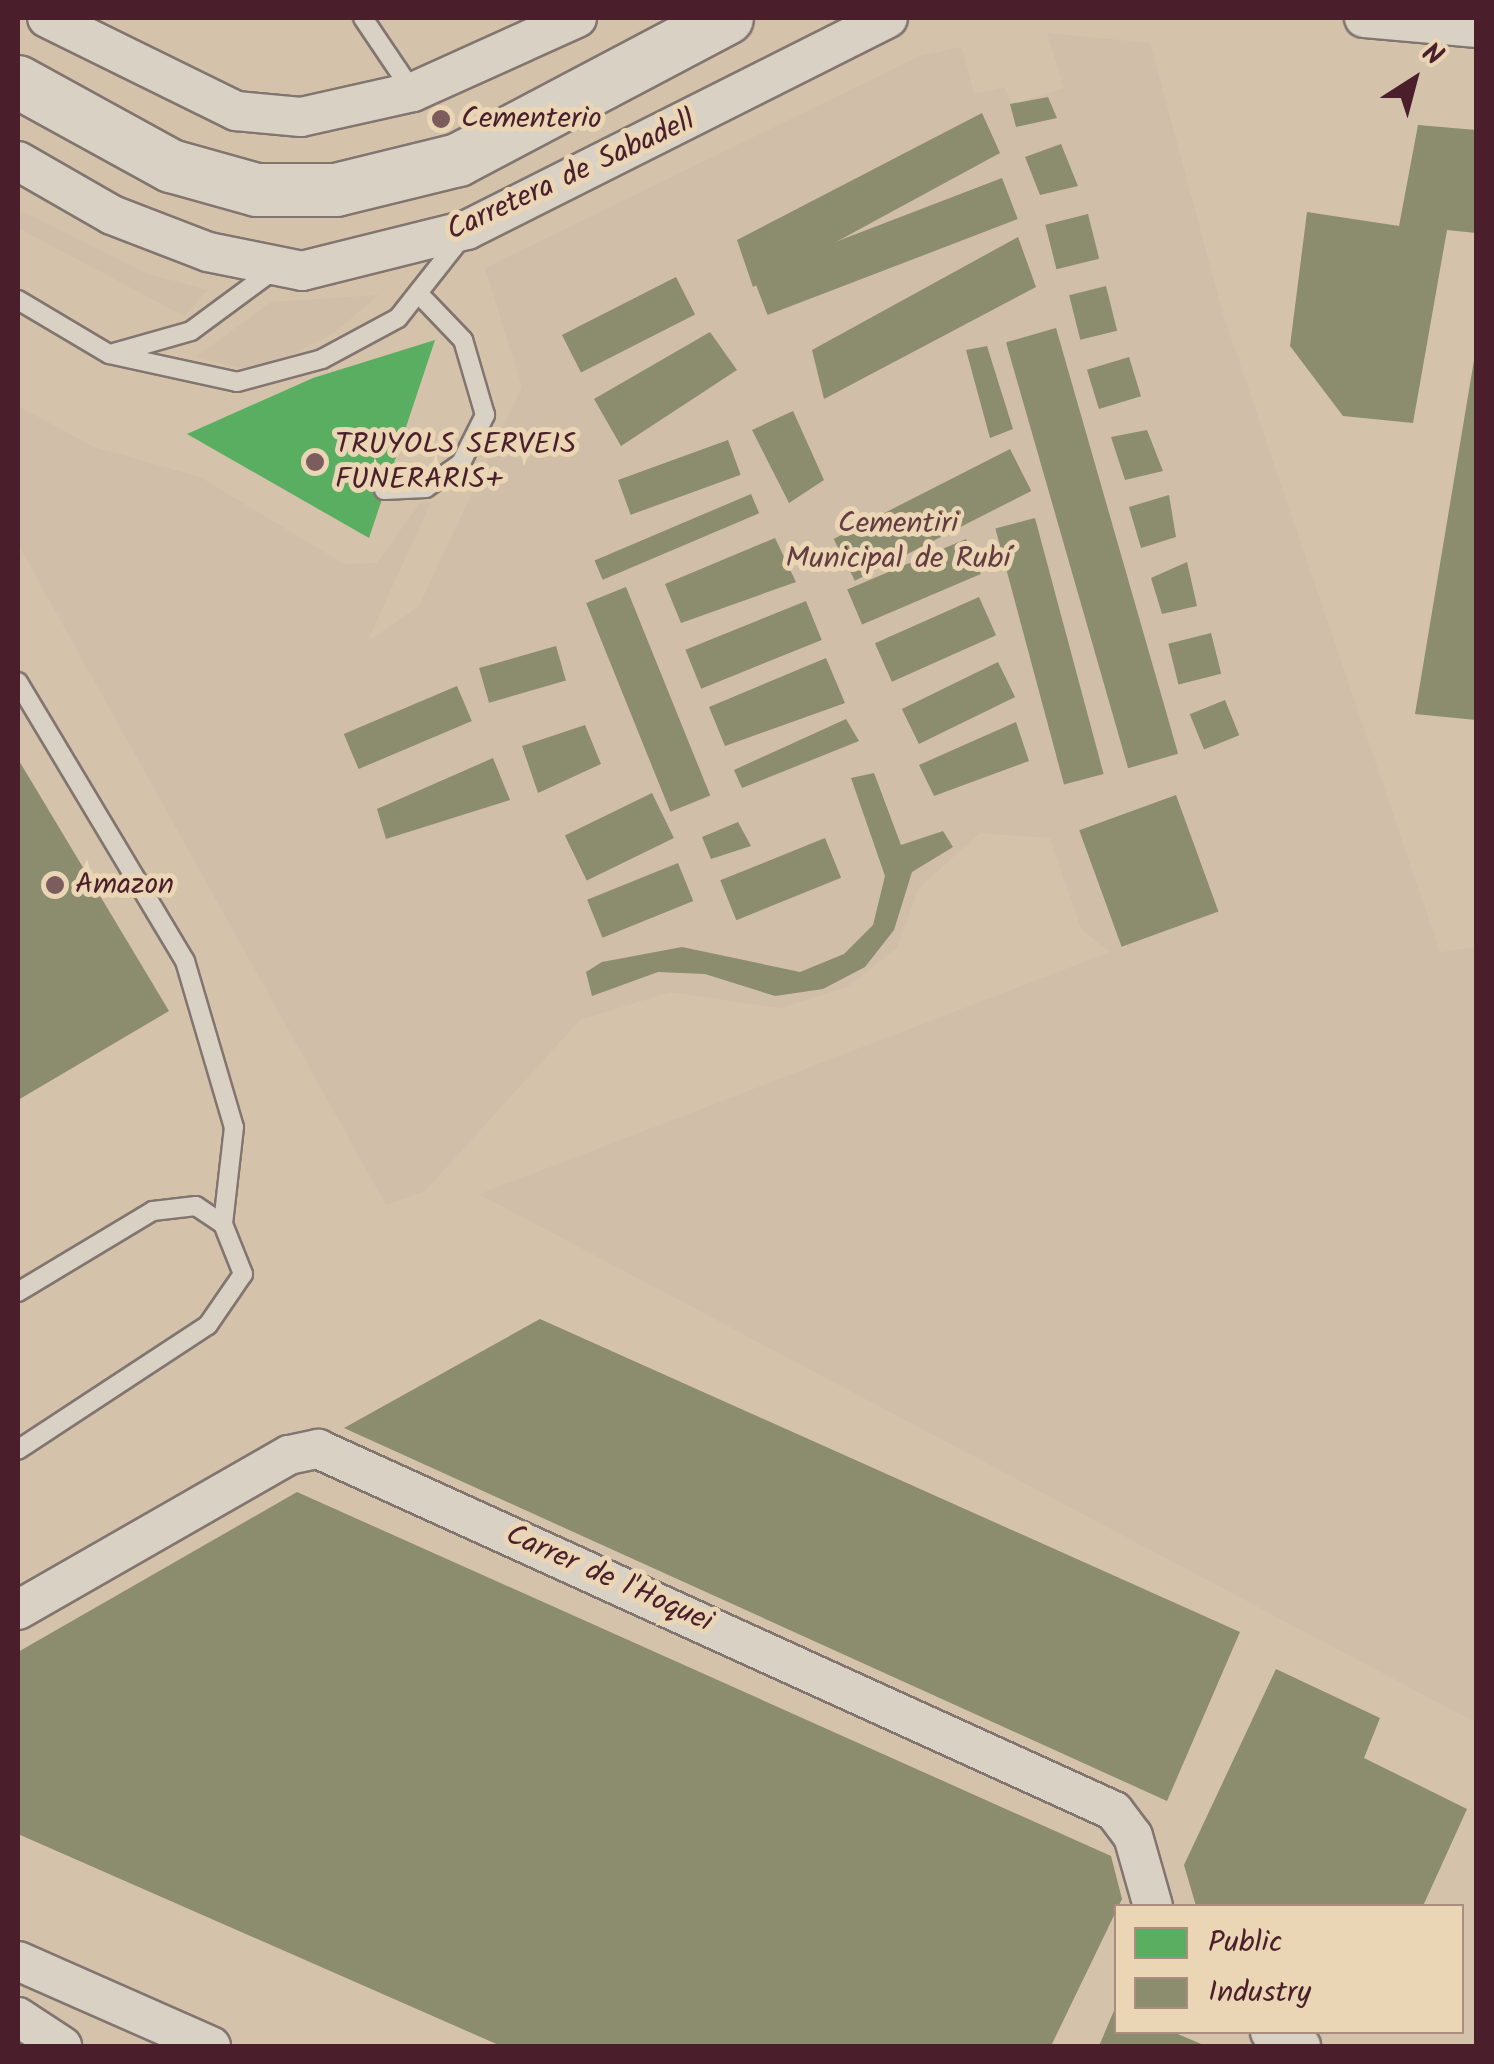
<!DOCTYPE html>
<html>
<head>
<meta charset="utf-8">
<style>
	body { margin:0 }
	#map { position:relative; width:1494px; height:2064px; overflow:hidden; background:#d8ccbb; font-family:Kalam,sans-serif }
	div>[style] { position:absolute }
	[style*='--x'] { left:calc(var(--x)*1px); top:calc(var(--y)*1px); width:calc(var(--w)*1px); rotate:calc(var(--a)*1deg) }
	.built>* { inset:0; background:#d4c2ab }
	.green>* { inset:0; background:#d0bea9 }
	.public>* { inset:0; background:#5aae61 }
	.industry>* { inset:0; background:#8c8c6e; transform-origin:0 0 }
	.roads { filter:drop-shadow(2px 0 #82756f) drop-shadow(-2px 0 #82756f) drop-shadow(0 2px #82756f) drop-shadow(0 -2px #82756f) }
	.lane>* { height:18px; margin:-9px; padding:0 9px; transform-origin:9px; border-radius:9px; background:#d9d1c4 }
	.street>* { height:38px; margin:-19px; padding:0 19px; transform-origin:19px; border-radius:19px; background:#d9d1c4 }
	.secondary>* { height:52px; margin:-26px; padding:0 26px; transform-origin:26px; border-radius:26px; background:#d9d1c4 }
	.dots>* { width:28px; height:28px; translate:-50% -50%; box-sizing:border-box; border:5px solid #ead6b5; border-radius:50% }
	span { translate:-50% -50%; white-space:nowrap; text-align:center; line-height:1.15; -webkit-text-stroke:10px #ead6b5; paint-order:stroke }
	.poi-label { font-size:30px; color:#4a1f2b }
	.left { translate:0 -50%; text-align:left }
	.street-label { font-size:30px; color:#4a1f2b }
	.park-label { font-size:30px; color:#643c41 }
	.frame { position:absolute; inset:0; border:20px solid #4a1f2b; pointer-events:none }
	.legend { position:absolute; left:1114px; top:1904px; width:350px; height:130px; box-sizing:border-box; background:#ead6b5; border:2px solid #aa8d7e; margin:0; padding:12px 18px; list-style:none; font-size:30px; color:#4a1f2b }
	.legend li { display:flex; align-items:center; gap:20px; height:50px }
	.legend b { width:50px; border:2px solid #aa8d7e }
	.north { position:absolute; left:1364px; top:30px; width:100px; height:100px; -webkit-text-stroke:8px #ead6b5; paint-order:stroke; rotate:36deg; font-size:28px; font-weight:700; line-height:40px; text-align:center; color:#4a1f2b }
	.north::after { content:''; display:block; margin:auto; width:35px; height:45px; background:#4a1f2b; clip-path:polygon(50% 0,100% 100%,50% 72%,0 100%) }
</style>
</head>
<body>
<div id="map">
	<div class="built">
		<i style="clip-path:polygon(evenodd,18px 18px,1476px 18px,1476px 946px,1387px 961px,1286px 885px,480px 1194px,1476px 1723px,1476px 2046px,18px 2046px,18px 18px,1116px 1906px,1462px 1906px,1462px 2032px,1116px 2032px,1116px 1906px)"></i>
	</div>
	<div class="green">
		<i style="clip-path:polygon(1047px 33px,1150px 43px,1223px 314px,1440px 952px,1476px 946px,1476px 1723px,479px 1194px,1110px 952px,1081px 929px,1050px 838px,980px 833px,918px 889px,897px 948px,847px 987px,780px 1008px,670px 992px,580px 1020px,425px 1191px,386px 1205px,18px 544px,18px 406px,94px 447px,200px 477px,344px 564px,377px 563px,420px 503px,431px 502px,367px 642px,419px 606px,522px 387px,485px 268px,920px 56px,962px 47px,974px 94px,1005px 87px,1011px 104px,1064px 88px)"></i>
		<i style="clip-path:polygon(18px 209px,148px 274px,208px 290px,184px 316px,18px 228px)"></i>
		<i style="clip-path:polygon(379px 295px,335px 332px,282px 360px,239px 368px,196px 357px,271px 302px)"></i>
	</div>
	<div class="public">
		<i style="clip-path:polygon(435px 340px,369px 538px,187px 434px,313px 378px)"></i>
	</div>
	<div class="industry">
		<i style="clip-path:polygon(1048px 97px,1057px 118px,1016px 127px,1010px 104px)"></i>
		<i style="clip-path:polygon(982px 113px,1000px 153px,753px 287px,737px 240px)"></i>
		<i style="clip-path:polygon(1418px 125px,1476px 130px,1476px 233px,1447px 230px,1413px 423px,1343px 416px,1290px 346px,1307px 212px,1399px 226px)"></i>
		<i style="clip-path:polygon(1061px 144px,1078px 186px,1040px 195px,1025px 157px)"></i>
		<i style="left:1002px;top:178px;width:44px;height:268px;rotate:69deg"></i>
		<i style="left:1088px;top:214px;width:46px;height:44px;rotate:76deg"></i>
		<i style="clip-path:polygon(1018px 237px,1036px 287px,824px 399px,812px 350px)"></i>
		<i style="left:676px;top:277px;width:42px;height:128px;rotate:63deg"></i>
		<i style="left:1106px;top:286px;width:46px;height:38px;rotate:76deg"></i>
		<i style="left:1056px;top:328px;width:443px;height:52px;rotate:74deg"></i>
		<i style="clip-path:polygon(710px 332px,737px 370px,621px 446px,594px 399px)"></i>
		<i style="clip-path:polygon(987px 346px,1013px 429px,990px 438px,966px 350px)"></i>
		<i style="left:1129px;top:357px;width:41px;height:44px;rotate:73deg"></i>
		<i style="clip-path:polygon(1474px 360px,1476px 360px,1476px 720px,1415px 714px)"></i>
		<i style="clip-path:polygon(793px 411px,824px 480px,789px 503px,752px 430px)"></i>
		<i style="clip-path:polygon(1147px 430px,1163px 471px,1125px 480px,1111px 437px)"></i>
		<i style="left:728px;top:440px;width:37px;height:117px;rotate:70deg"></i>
		<i style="left:1010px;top:449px;width:47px;height:198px;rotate:63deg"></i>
		<i style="left:751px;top:494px;width:21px;height:170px;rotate:67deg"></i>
		<i style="clip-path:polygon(1169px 495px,1176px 537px,1141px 548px,1129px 507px)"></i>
		<i style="left:1035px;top:518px;width:265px;height:41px;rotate:75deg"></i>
		<i style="clip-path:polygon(775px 538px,796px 582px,681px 623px,665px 584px)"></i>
		<i style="left:966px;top:539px;width:38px;height:129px;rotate:67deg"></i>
		<i style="clip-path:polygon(1187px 562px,1197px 606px,1162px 614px,1151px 578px)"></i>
		<i style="left:626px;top:587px;width:225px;height:43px;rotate:68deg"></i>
		<i style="left:979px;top:597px;width:42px;height:114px;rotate:66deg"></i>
		<i style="left:806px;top:601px;width:42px;height:130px;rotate:68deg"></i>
		<i style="left:1211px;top:633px;width:42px;height:44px;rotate:76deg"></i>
		<i style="left:556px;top:646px;width:36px;height:80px;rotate:74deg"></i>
		<i style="clip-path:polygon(826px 658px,845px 703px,725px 746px,709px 707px)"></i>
		<i style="left:998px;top:662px;width:39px;height:107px;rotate:64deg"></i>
		<i style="left:457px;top:686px;width:38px;height:123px;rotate:67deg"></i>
		<i style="left:1225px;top:700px;width:38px;height:38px;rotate:68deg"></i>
		<i style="clip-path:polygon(846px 719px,859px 741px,742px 788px,734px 770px)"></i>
		<i style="clip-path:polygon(1016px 722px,1029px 761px,934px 796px,919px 765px)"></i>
		<i style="clip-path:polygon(585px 725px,601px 764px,538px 793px,522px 746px)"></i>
		<i style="clip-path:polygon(493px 758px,510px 800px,386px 839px,377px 809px)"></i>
		<i style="clip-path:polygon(18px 759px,169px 1011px,18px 1100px)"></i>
		<i style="clip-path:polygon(874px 773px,901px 845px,943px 831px,953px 847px,912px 872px,894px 930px,865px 967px,823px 989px,775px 996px,705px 974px,658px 972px,592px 996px,586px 972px,602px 962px,682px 947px,800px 972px,844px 954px,873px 925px,885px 876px,851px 778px)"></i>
		<i style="left:652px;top:793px;width:50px;height:97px;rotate:64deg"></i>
		<i style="left:1176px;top:795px;width:124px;height:103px;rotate:70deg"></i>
		<i style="clip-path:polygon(738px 822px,751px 846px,711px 859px,702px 837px)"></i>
		<i style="left:825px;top:838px;width:43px;height:113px;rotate:68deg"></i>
		<i style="left:678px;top:863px;width:41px;height:98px;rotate:68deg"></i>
		<i style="clip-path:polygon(540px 1319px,1240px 1632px,1167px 1801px,344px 1428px)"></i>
		<i style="clip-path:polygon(297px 1492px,1111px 1856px,1122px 1899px,1051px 2046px,501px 2046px,18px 1834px,18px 1652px)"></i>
		<i style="clip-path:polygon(1276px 1669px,1380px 1718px,1364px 1758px,1467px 1809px,1423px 1906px,1196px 1906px,1184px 1865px)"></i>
		<i style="clip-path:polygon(1116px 2006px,1116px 2032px,1173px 2032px,1206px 2046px,1099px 2046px)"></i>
	</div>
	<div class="roads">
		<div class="lane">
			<i style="--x:363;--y:18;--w:89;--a:56"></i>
			<i style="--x:18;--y:300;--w:106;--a:30.7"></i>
			<i style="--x:109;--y:354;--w:131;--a:12.3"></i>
			<i style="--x:237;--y:382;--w:88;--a:-15.1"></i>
			<i style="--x:322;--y:359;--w:86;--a:-28.3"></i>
			<i style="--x:398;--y:318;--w:103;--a:-51.7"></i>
			<i style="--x:114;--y:353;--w:80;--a:-15.9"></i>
			<i style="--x:191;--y:331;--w:104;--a:-36.4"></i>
			<i style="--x:384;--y:490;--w:42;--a:-2.7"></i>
			<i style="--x:426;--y:488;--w:43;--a:-35.5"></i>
			<i style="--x:461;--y:463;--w:54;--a:-63.4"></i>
			<i style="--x:485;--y:415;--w:78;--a:-106.3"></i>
			<i style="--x:463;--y:340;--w:65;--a:-133.8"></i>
			<i style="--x:18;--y:682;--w:325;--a:59.1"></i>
			<i style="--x:185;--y:961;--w:173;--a:73.6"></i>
			<i style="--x:234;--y:1127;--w:98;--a:96.5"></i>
			<i style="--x:18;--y:1292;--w:157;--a:-31"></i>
			<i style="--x:153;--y:1211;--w:43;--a:-6.6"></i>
			<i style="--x:196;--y:1206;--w:32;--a:34"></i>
			<i style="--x:223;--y:1224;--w:54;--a:68.2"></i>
			<i style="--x:243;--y:1274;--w:62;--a:124.5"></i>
			<i style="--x:208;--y:1325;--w:227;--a:146.7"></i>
		</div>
		<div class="street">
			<i style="--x:47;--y:18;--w:211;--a:26.2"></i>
			<i style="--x:236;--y:111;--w:65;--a:5.3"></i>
			<i style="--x:301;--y:117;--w:115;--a:-12.6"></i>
			<i style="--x:413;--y:92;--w:180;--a:-24.3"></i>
			<i style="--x:1364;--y:18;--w:112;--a:5.1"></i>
			<i style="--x:18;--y:161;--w:108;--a:29.9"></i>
			<i style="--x:112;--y:215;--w:103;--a:21.1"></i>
			<i style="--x:208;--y:252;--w:96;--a:11.4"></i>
			<i style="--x:302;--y:271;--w:170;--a:-14"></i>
			<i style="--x:467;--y:230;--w:471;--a:-26.7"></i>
			<i style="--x:18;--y:1610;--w:312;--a:-29.8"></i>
			<i style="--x:289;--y:1455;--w:30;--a:-12"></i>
			<i style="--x:318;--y:1449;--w:874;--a:24.45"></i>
			<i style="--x:1114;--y:1811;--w:31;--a:53"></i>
			<i style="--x:1133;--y:1836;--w:73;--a:74.1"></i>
			<i style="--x:18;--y:1961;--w:211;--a:23.8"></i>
			<i style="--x:18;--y:2017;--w:53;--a:33.4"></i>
			<i style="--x:1270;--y:2032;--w:34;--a:24"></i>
		</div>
		<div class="secondary">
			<i style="--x:18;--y:82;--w:175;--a:28.8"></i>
			<i style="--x:171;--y:166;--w:89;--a:15.6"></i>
			<i style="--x:257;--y:190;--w:79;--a:0"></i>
			<i style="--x:336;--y:190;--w:126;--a:-13.8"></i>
			<i style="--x:458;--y:160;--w:304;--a:-27.8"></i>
		</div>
	</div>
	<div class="dots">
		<i style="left:441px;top:119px;background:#7c5c5d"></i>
		<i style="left:315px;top:462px;background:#7c5c5d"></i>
		<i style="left:55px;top:885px;background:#7c5c5d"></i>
	</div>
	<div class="poi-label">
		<span class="left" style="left:461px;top:119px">Cementerio</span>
		<span class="left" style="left:335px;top:462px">TRUYOLS SERVEIS<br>FUNERARIS+</span>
		<span class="left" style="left:75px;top:885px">Amazon</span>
	</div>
	<div class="street-label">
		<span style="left:571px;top:176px;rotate:-25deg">Carretera de Sabadell</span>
		<span style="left:609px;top:1579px;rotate:24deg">Carrer de l'Hoquei</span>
	</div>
	<div class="park-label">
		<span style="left:898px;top:541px">Cementiri<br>Municipal de Rubí</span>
	</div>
	<div class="frame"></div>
	<ul class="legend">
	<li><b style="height:28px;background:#5aae61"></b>Public</li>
	<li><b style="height:28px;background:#8c8c6e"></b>Industry</li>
	</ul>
	<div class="north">N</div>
</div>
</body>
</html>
